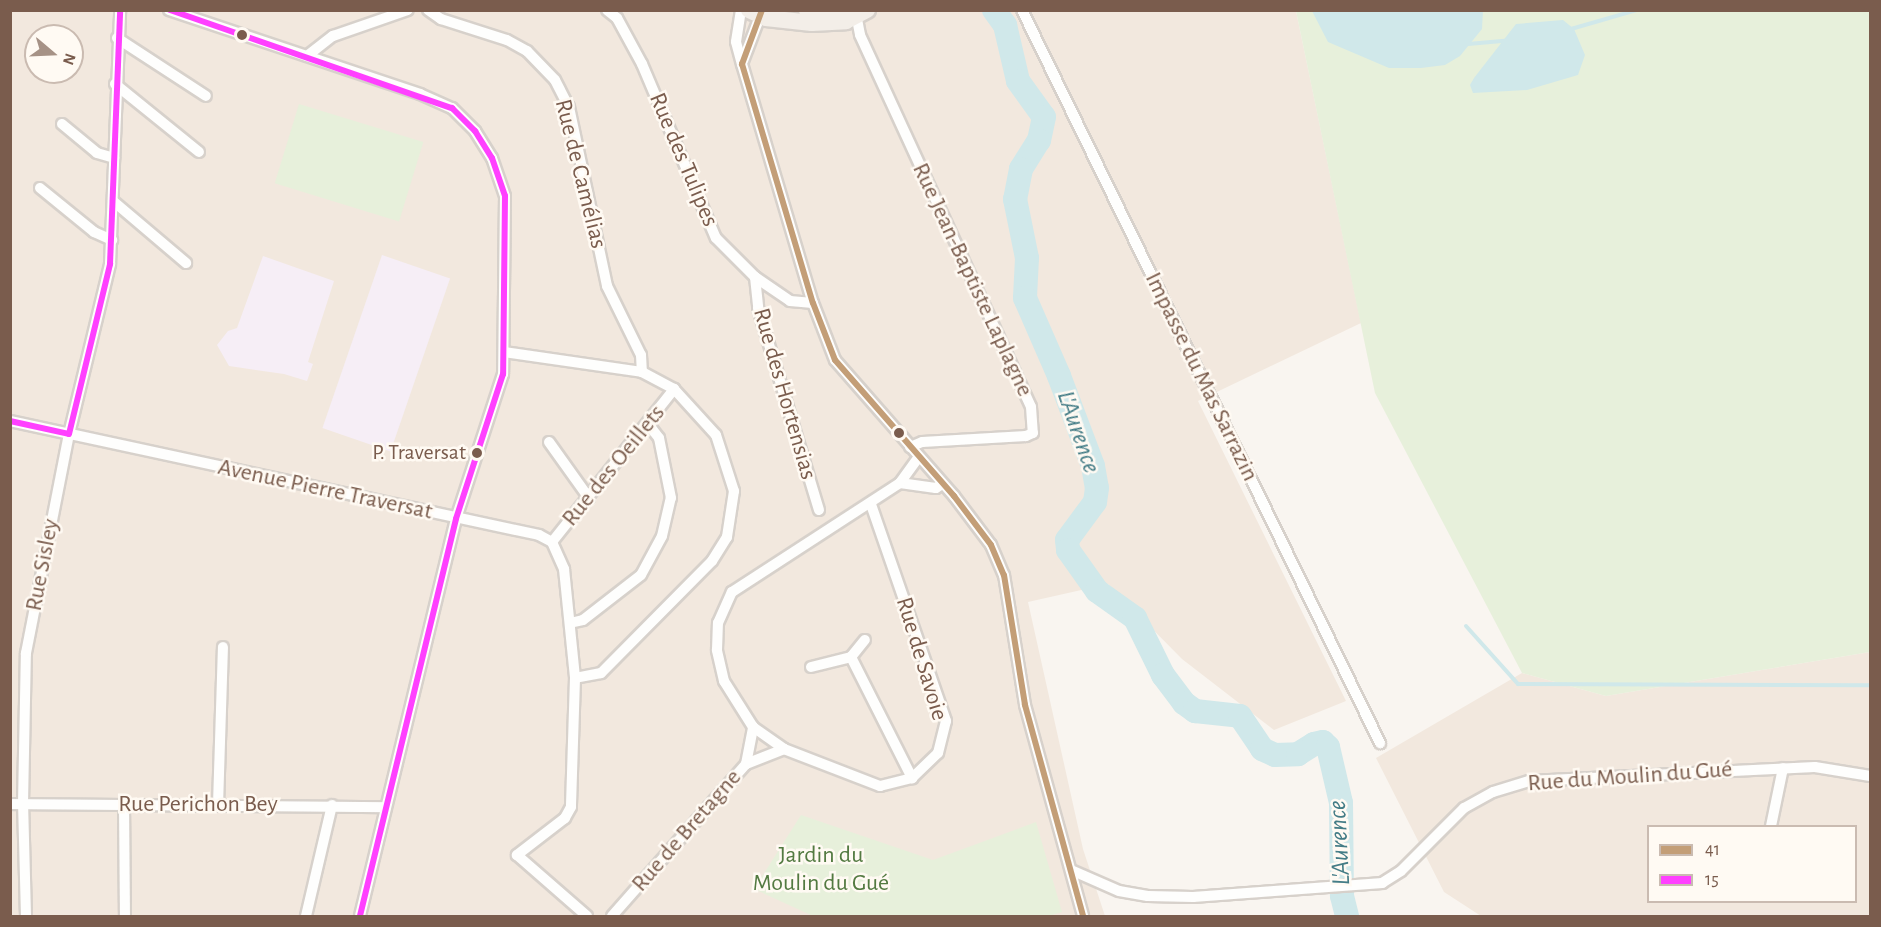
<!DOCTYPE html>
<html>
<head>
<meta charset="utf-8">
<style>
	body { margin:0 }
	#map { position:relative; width:1881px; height:927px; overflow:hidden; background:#f9f5f0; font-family:"Alegreya Sans",sans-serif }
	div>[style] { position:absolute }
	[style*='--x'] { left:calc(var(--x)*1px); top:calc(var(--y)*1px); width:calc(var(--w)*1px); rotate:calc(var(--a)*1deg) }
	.residential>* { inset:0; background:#f2e8de }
	.education>* { inset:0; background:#f6eef6; transform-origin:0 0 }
	.green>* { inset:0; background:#e7f0db; transform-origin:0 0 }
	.water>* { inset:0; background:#d0e8ea }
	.stream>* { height:4px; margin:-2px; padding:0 2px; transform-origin:2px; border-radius:2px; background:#d0e8ea }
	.river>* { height:24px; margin:-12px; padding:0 12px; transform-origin:12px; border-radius:12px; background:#d0e8ea }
	.roads { filter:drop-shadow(2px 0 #d7d1cb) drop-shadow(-2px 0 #d7d1cb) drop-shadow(0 2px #d7d1cb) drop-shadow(0 -2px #d7d1cb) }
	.minor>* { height:10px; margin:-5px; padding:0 5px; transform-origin:5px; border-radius:5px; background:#fefefd }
	.primary>* { height:16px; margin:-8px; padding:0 8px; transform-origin:8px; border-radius:8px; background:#f3eee8 }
	.bus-1>* { height:6px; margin:-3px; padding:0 3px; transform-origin:3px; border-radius:3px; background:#c39e77 }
	.bus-2>* { height:6px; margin:-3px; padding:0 3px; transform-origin:3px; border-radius:3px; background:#ff40ff }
	.dots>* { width:16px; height:16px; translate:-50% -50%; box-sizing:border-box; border:3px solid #fffaf3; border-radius:50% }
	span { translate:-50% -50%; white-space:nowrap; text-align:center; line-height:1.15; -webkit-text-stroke:5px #fffaf3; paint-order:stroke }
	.bus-label { font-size:22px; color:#7a5c4d }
	.right { translate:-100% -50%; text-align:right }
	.street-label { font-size:24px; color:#7a5c4d }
	.park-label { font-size:24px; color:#537a41 }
	.water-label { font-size:26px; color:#437c86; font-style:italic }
	.frame { position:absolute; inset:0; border:12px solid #7a5c4d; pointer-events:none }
	.legend { position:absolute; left:1647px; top:825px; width:210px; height:78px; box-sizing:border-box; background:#fffaf3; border:2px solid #cabbb1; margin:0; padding:8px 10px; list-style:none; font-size:18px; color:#7a5c4d }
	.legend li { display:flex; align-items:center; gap:12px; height:30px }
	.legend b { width:30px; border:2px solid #cabbb1 }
	.north { position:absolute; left:24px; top:24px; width:60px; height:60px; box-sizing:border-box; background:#fffaf3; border:2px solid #cabbb1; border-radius:50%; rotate:109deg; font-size:16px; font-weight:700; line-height:24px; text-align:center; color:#7a5c4d }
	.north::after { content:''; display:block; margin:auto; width:21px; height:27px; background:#a69286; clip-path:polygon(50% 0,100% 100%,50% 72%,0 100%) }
</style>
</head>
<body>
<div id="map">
	<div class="residential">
		<i style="clip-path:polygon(evenodd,10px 11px,1296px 11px,1361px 323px,1198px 401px,1346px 701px,1274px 730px,1182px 659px,1108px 584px,1028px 602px,1083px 849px,1105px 916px,11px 916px,10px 11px,36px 36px,72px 36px,72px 72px,36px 72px,36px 36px)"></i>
		<i style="clip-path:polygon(evenodd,1870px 652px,1870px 916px,1481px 916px,1444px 892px,1376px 758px,1522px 673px,1606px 696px,1870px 652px,1648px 826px,1856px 826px,1856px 902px,1648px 902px,1648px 826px)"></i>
	</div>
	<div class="education">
		<i style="left:382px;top:255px;width:72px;height:183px;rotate:19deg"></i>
		<i style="clip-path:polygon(263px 256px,334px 281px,308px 362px,313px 364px,307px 381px,284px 374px,229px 366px,217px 345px,228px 331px,237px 328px)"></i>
	</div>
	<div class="green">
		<i style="clip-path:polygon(1296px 11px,1870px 11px,1870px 652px,1606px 696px,1522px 673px,1375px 393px)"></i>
		<i style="left:299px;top:104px;width:130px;height:83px;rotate:17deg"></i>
		<i style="clip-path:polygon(801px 815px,933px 860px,1036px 822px,1062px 912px,1049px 916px,813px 916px,754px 889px)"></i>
	</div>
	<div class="water">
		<i style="clip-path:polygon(1483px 10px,1482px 29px,1460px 56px,1445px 65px,1421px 68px,1389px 68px,1328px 42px,1312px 11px)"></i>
		<i style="clip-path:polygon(994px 11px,1001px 11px,1011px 28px,1027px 85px,1043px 104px,1052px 129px,1026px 171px,1018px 199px,1031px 252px,1029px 294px,1034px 311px,1066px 374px,1101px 472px,1103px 498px,1072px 548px,1100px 590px,1140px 614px,1177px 693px,1185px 700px,1195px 706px,1240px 712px,1265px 745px,1274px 750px,1296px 750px,1318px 737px,1333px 740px,1347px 802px,1349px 876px,1343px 876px,1341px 803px,1328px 747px,1323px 743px,1314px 744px,1298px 754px,1275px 755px,1262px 749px,1240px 716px,1195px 711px,1184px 703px,1163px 675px,1135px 618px,1097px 591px,1068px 550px,1067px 540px,1095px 502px,1097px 488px,1093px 466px,1059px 376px,1025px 298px,1027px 258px,1015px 199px,1021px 169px,1039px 140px,1044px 117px,1018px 81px,1005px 25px)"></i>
		<i style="clip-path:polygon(1563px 20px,1574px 29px,1585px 55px,1578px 75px,1527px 90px,1473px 93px,1470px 85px,1474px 78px,1516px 24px)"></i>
		<i style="clip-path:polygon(1348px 895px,1353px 916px,1342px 916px,1337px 896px)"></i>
	</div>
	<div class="stream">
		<i style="--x:1571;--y:29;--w:69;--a:-16.1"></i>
		<i style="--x:1468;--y:44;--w:37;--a:-5"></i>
		<i style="--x:1466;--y:626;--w:78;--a:48.1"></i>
		<i style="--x:1518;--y:684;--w:352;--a:0.2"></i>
	</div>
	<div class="river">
		<i style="--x:994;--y:10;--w:19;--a:54"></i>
		<i style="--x:1005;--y:25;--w:57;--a:76.9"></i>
		<i style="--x:1018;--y:81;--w:44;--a:54.2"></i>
		<i style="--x:1044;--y:117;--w:24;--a:102"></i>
		<i style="--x:1039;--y:140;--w:34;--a:122"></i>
		<i style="--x:1021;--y:169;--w:31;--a:101"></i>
		<i style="--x:1015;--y:199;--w:60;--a:78.5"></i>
		<i style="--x:1027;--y:258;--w:40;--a:92.9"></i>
		<i style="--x:1025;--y:298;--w:85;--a:66.4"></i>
		<i style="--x:1059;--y:376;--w:96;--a:69.3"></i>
		<i style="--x:1093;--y:466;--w:22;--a:80"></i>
		<i style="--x:1097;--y:488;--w:14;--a:98"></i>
		<i style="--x:1095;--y:502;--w:47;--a:126.4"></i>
		<i style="--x:1067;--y:540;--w:10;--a:84"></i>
		<i style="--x:1068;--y:550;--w:50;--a:54.7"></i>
		<i style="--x:1097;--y:591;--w:47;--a:35.4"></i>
		<i style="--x:1135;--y:618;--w:64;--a:63.8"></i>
		<i style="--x:1163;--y:675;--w:35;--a:53"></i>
		<i style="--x:1184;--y:703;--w:14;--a:36"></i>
		<i style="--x:1195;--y:711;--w:45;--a:6.3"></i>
		<i style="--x:1240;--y:716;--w:40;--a:56"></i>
		<i style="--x:1262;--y:749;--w:14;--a:25"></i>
		<i style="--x:1275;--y:755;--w:23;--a:-2"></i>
		<i style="--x:1298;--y:754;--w:19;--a:-32"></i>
		<i style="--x:1314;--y:744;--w:9;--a:-13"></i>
		<i style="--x:1323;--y:742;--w:7;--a:45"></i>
		<i style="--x:1328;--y:747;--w:57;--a:76.9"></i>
		<i style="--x:1341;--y:803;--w:93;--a:89.4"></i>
		<i style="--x:1342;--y:896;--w:21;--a:76"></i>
	</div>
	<div class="roads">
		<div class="minor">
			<i style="--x:169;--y:10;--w:265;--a:18.5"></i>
			<i style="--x:420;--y:94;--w:35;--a:24"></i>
			<i style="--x:452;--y:108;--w:33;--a:45"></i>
			<i style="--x:475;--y:131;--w:32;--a:58"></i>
			<i style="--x:492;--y:158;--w:40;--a:71.1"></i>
			<i style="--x:505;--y:196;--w:178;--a:90.6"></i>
			<i style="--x:503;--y:374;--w:152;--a:108"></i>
			<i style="--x:456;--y:519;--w:408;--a:103.6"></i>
			<i style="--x:428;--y:10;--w:16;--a:35"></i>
			<i style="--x:441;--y:19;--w:69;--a:17.7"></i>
			<i style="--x:507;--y:40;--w:23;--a:29"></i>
			<i style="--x:527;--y:51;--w:40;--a:46"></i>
			<i style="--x:555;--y:80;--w:30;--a:63"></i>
			<i style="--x:569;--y:107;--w:183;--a:78"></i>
			<i style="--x:607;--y:286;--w:77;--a:63.8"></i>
			<i style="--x:641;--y:355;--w:17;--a:87"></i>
			<i style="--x:607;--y:10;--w:13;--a:39"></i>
			<i style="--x:617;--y:18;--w:52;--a:61.5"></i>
			<i style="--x:642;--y:64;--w:189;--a:67"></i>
			<i style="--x:716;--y:238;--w:55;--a:45"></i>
			<i style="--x:755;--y:277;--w:42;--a:34.4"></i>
			<i style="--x:790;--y:301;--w:23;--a:5"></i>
			<i style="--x:741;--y:10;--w:32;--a:99"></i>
			<i style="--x:736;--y:42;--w:23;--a:75"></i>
			<i style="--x:742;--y:64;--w:249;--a:73.5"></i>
			<i style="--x:813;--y:303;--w:61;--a:68.9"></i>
			<i style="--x:835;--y:360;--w:181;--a:48.8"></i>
			<i style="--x:954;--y:496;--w:61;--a:52.9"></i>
			<i style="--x:991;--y:545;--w:33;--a:67"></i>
			<i style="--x:1004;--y:575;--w:132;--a:80.8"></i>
			<i style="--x:1025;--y:705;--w:219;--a:74.6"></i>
			<i style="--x:1022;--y:10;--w:816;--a:63.97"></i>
			<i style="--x:856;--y:14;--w:21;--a:79"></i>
			<i style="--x:860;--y:35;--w:409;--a:65.3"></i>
			<i style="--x:1031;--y:407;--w:26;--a:86"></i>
			<i style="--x:1033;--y:433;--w:8;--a:157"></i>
			<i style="--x:1026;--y:436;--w:104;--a:176.7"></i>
			<i style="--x:922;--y:442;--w:13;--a:157"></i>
			<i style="--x:117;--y:38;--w:106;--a:33.1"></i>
			<i style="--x:307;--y:56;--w:33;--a:-38"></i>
			<i style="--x:333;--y:36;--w:79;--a:-19.1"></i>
			<i style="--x:743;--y:61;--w:53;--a:-69.2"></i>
			<i style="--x:115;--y:84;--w:108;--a:39"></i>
			<i style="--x:62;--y:124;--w:45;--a:39.6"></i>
			<i style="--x:97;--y:153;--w:18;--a:16"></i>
			<i style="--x:40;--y:188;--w:70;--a:39.2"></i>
			<i style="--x:94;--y:232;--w:20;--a:24"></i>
			<i style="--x:113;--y:201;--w:96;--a:40.3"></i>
			<i style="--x:755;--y:277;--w:31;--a:84"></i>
			<i style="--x:758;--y:308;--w:211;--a:73.2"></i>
			<i style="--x:504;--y:352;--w:139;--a:8.2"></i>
			<i style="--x:642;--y:372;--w:36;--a:28"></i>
			<i style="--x:674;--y:389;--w:62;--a:47.6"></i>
			<i style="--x:716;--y:435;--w:59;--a:72.2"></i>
			<i style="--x:734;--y:491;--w:47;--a:98.7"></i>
			<i style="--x:727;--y:537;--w:28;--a:122"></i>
			<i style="--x:712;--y:561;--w:158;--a:134.7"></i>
			<i style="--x:601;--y:673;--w:26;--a:169"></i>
			<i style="--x:10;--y:421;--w:541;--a:12.16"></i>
			<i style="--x:539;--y:535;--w:15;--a:28"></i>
			<i style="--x:552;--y:542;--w:30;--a:66"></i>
			<i style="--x:564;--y:569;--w:110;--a:84.2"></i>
			<i style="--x:575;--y:678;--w:129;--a:91.8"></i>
			<i style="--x:571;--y:807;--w:13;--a:119"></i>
			<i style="--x:565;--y:818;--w:61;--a:142.4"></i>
			<i style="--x:517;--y:855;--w:93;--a:41.1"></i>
			<i style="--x:549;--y:442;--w:69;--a:54.5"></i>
			<i style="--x:918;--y:458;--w:31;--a:126"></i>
			<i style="--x:900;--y:483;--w:36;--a:8"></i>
			<i style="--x:936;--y:488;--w:7;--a:-34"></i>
			<i style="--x:552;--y:542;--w:196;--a:-51.4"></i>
			<i style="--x:570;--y:623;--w:13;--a:-13"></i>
			<i style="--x:583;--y:620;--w:73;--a:-37.8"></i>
			<i style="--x:641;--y:575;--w:44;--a:-61.7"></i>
			<i style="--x:662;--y:536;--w:39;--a:-77"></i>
			<i style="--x:671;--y:498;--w:61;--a:-101.3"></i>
			<i style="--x:659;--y:438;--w:16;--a:-128"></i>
			<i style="--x:851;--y:657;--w:22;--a:-51"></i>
			<i style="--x:811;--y:667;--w:41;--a:-14"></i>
			<i style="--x:851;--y:657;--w:136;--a:63.2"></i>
			<i style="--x:753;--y:727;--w:38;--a:35"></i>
			<i style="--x:784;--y:749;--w:103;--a:21.1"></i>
			<i style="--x:880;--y:786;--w:33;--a:-14"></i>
			<i style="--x:912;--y:778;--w:36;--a:-44"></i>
			<i style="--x:938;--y:753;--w:33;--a:-76"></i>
			<i style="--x:946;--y:721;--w:229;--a:-109.1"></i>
			<i style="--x:746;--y:764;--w:41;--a:-21.5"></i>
			<i style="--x:10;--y:804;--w:376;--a:0.5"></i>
			<i style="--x:124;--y:805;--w:111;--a:89.5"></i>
			<i style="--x:218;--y:805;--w:158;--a:-88.2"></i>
			<i style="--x:1771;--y:826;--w:59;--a:-78.3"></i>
			<i style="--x:1071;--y:870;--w:52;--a:23.6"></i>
			<i style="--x:1119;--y:891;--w:29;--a:10"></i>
			<i style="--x:1148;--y:896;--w:45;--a:1.3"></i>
			<i style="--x:1193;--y:897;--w:190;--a:-4.2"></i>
			<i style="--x:1382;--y:883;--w:22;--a:-32"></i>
			<i style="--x:1401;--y:871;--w:89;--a:-45"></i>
			<i style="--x:1464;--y:808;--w:33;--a:-29"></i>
			<i style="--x:1493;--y:792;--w:38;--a:-17"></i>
			<i style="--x:1529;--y:781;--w:286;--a:-2.8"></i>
			<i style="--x:1815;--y:767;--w:56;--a:9.3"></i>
			<i style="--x:26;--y:916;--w:112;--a:-91.5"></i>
			<i style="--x:23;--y:804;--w:151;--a:-88.9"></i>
			<i style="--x:26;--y:653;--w:223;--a:-78.9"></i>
			<i style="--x:69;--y:434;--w:175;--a:-76.4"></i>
			<i style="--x:110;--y:264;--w:254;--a:-87.7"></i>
			<i style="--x:306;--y:916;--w:114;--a:-76.8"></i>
			<i style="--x:612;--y:916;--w:203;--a:-48.6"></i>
			<i style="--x:746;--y:764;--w:38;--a:-79"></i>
			<i style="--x:753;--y:727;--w:54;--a:-122.2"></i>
			<i style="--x:724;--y:681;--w:32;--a:-103"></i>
			<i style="--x:717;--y:650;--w:27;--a:-88"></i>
			<i style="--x:718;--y:623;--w:34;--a:-66"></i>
			<i style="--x:732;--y:592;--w:200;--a:-33"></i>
		</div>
		<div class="primary">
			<i style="--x:749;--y:10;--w:19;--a:25"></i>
			<i style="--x:766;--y:18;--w:46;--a:6.2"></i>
			<i style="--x:812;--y:23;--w:34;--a:-3"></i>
			<i style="--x:846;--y:21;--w:24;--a:-28"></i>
			<i style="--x:807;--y:10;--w:45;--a:3.8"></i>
		</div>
	</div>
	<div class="bus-1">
		<i style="--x:762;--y:10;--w:58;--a:110.3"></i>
		<i style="--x:742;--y:64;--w:249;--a:73.5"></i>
		<i style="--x:813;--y:303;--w:61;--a:68.9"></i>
		<i style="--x:835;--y:360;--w:181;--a:48.8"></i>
		<i style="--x:954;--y:496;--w:61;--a:52.9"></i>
		<i style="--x:991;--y:545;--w:33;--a:67"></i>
		<i style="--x:1004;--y:575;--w:132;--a:80.8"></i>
		<i style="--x:1025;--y:705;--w:219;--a:74.6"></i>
	</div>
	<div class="bus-2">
		<i style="--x:170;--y:10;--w:299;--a:19.2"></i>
		<i style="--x:452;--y:108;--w:33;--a:45"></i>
		<i style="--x:475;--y:131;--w:32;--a:58"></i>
		<i style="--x:492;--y:158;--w:40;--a:71.1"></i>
		<i style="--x:505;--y:196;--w:178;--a:90.6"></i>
		<i style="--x:503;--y:374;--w:152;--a:108"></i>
		<i style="--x:456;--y:519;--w:408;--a:103.6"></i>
		<i style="--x:10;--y:421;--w:60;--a:12.4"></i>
		<i style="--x:69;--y:434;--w:175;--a:-76.4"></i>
		<i style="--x:110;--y:264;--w:254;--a:-87.7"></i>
	</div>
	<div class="dots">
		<i style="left:242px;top:35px;background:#7a5c4d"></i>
		<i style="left:899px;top:433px;background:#7a5c4d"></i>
		<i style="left:477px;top:453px;background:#7a5c4d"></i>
	</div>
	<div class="bus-label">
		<span class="right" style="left:466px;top:453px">P. Traversat</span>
	</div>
	<div class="street-label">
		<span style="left:683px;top:160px;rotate:67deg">Rue des Tulipes</span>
		<span style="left:580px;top:174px;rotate:76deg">Rue de Camélias</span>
		<span style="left:972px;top:280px;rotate:65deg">Rue Jean-Baptiste Laplagne</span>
		<span style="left:1201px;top:377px;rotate:64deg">Impasse du Mas Sarrazin</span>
		<span style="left:784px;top:394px;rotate:74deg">Rue des Hortensias</span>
		<span style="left:614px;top:466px;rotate:-51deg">Rue des Oeillets</span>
		<span style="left:325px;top:490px;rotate:12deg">Avenue Pierre Traversat</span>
		<span style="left:43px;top:565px;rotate:-79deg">Rue Sisley</span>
		<span style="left:921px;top:659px;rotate:73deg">Rue de Savoie</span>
		<span style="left:1630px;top:777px;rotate:-4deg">Rue du Moulin du Gué</span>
		<span style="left:198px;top:805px">Rue Perichon Bey</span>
		<span style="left:687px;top:831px;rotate:-49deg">Rue de Bretagne</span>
	</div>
	<div class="park-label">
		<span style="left:821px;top:870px">Jardin du<br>Moulin du Gué</span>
	</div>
	<div class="water-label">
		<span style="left:1078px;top:432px;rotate:71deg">L'Aurence</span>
		<span style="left:1340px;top:843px;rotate:-93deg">L'Aurence</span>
	</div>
	<div class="frame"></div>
	<ul class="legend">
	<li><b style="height:8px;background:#c39e77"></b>41</li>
	<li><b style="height:8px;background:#ff40ff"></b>15</li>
	</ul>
	<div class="north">N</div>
</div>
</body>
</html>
